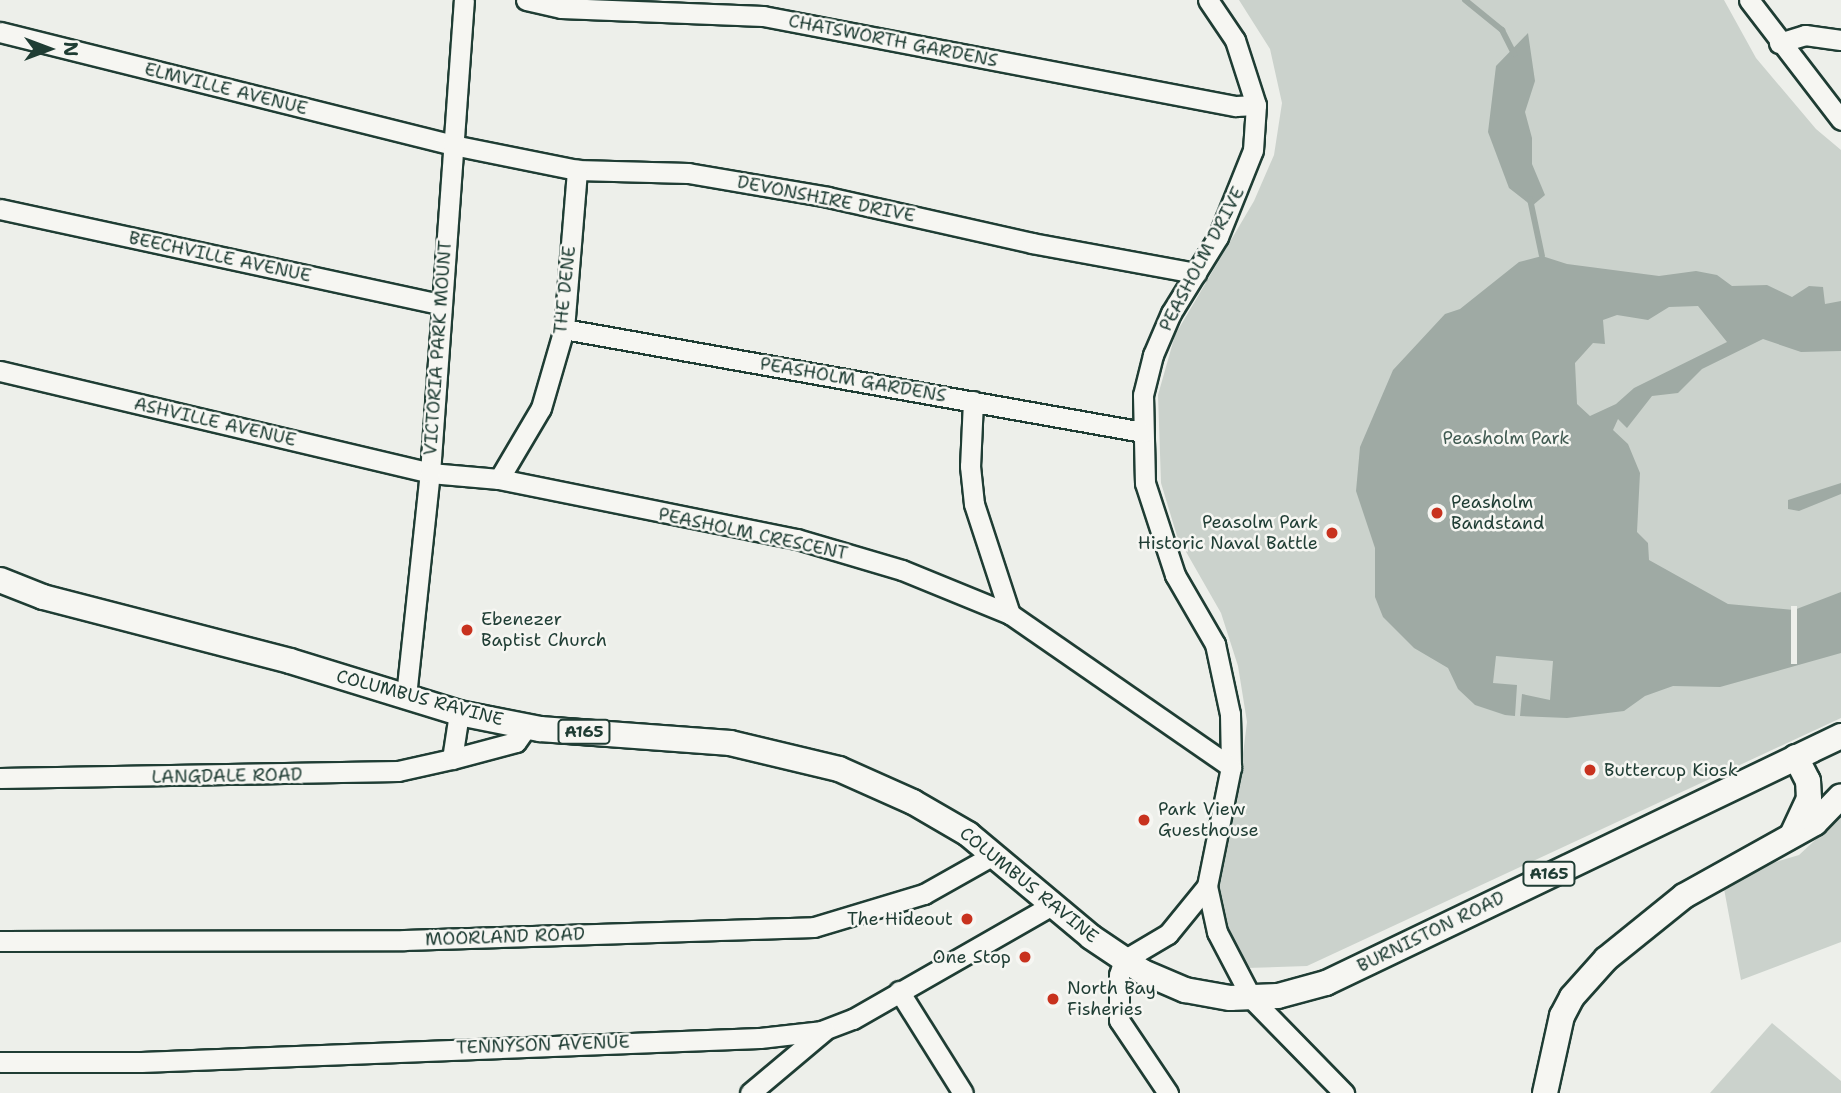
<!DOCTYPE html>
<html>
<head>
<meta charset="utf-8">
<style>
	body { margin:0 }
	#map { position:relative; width:1841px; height:1093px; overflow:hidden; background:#edefea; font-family:"Shantell Sans",sans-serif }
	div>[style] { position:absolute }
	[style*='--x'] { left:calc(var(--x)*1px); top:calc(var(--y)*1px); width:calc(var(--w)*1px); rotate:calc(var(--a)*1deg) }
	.green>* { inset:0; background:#cbd2cc }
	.water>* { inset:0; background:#9faaa4 }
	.pier>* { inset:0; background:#edefea; transform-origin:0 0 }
	.stream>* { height:6px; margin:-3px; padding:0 3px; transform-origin:3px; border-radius:3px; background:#9faaa4 }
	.roads { filter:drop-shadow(2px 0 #1f3d34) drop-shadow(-2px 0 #1f3d34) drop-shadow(0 2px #1f3d34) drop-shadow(0 -2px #1f3d34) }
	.minor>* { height:19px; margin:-9.5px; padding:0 9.5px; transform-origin:9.5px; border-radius:9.5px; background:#f6f6f2 }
	.major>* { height:24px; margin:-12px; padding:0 12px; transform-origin:12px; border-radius:12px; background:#f6f6f2 }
	.dots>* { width:19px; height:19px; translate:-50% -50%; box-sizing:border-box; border:4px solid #f6f6f2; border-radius:50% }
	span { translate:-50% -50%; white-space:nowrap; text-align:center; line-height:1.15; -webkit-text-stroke:5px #f6f6f2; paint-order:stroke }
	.shield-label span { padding:2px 5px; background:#f6f6f2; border:2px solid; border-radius:5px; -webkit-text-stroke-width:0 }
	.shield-label { font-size:16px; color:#1f3d34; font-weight:700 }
	.street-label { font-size:18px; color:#1f3d34 }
	.park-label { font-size:18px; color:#415b52 }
	.poi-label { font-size:18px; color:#1f3d34 }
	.left { translate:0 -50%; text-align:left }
	.right { translate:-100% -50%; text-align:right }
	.north { position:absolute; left:14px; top:14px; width:70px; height:70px; -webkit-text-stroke:5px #f6f6f2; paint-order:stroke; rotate:90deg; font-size:19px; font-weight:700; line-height:28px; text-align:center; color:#1f3d34 }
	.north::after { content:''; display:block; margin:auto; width:24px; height:32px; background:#1f3d34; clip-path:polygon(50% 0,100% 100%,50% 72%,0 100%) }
</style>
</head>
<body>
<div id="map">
	<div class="green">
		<i style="clip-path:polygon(1239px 0,1724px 0,1756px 58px,1816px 129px,1841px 150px,1841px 718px,1307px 966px,1246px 968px,1215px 897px,1237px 802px,1247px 722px,1238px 666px,1221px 613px,1177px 536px,1161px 483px,1158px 395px,1175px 335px,1254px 201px,1274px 155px,1282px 103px,1270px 49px)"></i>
		<i style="clip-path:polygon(1841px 816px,1841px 942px,1741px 980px,1722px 878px,1799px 855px)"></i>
		<i style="clip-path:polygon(1772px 1023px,1841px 1081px,1841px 1093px,1710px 1093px)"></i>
	</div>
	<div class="water">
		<i style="clip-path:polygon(1528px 33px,1535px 81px,1525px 112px,1532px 138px,1532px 164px,1545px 195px,1532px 206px,1509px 188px,1488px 132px,1496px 66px)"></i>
		<i style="clip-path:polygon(evenodd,1542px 256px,1567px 264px,1659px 276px,1696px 271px,1717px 275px,1732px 286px,1767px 285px,1792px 297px,1809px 286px,1823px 287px,1825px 304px,1841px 301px,1841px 351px,1801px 352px,1763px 339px,1702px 369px,1678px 393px,1652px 396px,1627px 428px,1618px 419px,1613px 430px,1628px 444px,1640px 473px,1637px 532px,1648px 543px,1649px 560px,1728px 604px,1794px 610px,1841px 592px,1841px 653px,1720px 687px,1673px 686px,1645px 696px,1624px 711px,1567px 718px,1520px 716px,1522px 694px,1550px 700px,1553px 661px,1496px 656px,1493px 683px,1517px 685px,1515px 716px,1505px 715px,1475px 705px,1458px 689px,1448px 668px,1414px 648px,1383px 617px,1375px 597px,1375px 548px,1356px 491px,1360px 447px,1393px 370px,1445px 314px,1460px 309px,1519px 262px,1542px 256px,1698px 306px,1727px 342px,1634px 388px,1616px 404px,1590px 416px,1577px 404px,1575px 363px,1593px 343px,1605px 344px,1603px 320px,1617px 315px,1648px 320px,1669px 307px,1698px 306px)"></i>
		<i style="clip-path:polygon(1841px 483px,1841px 494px,1799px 511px,1788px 509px,1788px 500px)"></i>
	</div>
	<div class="pier">
		<i style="left:1791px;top:606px;width:6px;height:58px"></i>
	</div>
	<div class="stream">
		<i style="--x:1465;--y:0;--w:48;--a:39"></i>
		<i style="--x:1502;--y:30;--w:27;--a:63"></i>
		<i style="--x:1530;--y:199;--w:58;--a:78.1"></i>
	</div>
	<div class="roads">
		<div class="minor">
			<i style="--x:526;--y:0;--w:36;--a:13"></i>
			<i style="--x:561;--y:8;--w:202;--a:2.3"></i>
			<i style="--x:763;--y:16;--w:481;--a:10.8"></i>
			<i style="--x:1236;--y:106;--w:20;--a:-3"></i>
			<i style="--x:1208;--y:0;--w:48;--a:56"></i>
			<i style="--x:1235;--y:40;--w:68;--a:72.1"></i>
			<i style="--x:1256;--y:105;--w:45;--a:93.8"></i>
			<i style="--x:1253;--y:150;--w:94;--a:111.9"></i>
			<i style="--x:1218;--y:237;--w:89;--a:121.7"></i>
			<i style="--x:1171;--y:313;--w:46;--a:113.2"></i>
			<i style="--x:1153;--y:355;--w:41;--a:104"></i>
			<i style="--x:1143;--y:395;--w:88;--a:88.7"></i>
			<i style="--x:1145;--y:483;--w:97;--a:71.9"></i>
			<i style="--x:1175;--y:575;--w:80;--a:59.9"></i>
			<i style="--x:1215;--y:644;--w:72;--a:77.9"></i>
			<i style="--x:1230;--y:714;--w:53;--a:88.9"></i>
			<i style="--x:1231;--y:767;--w:121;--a:101.4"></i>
			<i style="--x:1207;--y:886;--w:47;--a:77.7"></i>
			<i style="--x:1217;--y:932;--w:76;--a:62.4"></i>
			<i style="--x:1252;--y:999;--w:132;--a:45.6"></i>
			<i style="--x:1749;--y:0;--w:151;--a:52.5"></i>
			<i style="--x:0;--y:32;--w:467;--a:14"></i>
			<i style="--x:453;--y:145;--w:126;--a:11.4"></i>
			<i style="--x:577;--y:170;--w:111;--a:1.5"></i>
			<i style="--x:688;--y:173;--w:142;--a:9.7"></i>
			<i style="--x:828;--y:197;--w:209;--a:12.7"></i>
			<i style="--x:1032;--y:243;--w:167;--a:10.4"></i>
			<i style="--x:1779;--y:43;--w:27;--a:-17"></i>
			<i style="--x:1805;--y:35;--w:36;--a:8"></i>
			<i style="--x:0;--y:209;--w:450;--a:12.2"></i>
			<i style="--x:564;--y:329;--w:588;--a:10.09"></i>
			<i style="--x:0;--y:371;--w:442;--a:13.3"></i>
			<i style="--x:430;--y:473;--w:69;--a:5"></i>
			<i style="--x:499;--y:479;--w:304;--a:11.4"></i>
			<i style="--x:797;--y:539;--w:109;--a:16.4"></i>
			<i style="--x:902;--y:570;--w:117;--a:22.2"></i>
			<i style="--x:1010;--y:614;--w:269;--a:34.7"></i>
			<i style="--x:973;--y:401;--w:65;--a:92.6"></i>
			<i style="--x:970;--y:466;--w:38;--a:84"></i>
			<i style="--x:974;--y:504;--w:116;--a:71.9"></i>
			<i style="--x:499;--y:479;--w:82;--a:-59.4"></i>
			<i style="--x:541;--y:408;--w:82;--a:-73.8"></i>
			<i style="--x:564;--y:329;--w:160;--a:-85.3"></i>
			<i style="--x:406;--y:696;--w:224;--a:-83.9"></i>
			<i style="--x:430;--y:473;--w:474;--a:-85.9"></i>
			<i style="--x:452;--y:759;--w:66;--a:-14.9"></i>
			<i style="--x:516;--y:742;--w:19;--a:-55"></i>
			<i style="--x:0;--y:778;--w:398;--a:-1"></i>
			<i style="--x:398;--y:771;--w:55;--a:-12.5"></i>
			<i style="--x:452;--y:759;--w:47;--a:-81.3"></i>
			<i style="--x:0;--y:941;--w:404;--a:-0.1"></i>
			<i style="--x:404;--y:940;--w:410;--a:-1.8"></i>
			<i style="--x:814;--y:927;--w:115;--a:-16.7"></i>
			<i style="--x:924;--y:894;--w:81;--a:-29.4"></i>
			<i style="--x:899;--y:991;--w:120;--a:57.9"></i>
			<i style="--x:0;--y:1062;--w:141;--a:0"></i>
			<i style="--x:141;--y:1062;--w:619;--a:-2.22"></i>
			<i style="--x:760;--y:1038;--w:61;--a:-6.5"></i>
			<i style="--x:821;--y:1031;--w:34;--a:-21"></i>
			<i style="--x:853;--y:1019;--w:232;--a:-29.8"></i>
			<i style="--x:750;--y:1093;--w:97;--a:-40"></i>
			<i style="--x:1168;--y:1093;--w:88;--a:-123.9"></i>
			<i style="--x:1119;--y:1020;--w:45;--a:-90"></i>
			<i style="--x:1119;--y:975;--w:16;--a:-72"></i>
			<i style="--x:1124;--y:960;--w:51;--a:-30.6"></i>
			<i style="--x:1168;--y:934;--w:62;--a:-50.9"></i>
		</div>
		<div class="major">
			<i style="--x:0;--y:580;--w:46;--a:21.6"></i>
			<i style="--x:43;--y:597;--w:255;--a:14.5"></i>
			<i style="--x:290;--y:661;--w:177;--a:17.1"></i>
			<i style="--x:459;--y:713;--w:83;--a:11.2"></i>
			<i style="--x:540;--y:729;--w:191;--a:4.2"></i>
			<i style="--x:730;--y:743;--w:112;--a:13.4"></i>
			<i style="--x:839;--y:769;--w:81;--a:24"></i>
			<i style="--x:913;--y:802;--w:64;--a:30.2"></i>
			<i style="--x:968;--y:834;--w:160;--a:39.9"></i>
			<i style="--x:1091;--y:937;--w:63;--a:33.9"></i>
			<i style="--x:1143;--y:972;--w:46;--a:23.2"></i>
			<i style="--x:1185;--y:990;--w:46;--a:10.1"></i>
			<i style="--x:1230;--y:998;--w:48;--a:-2.4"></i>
			<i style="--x:1278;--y:996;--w:50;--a:-15.2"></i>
			<i style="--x:1326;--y:983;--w:571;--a:-25.62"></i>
			<i style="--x:1792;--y:835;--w:40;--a:-65"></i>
			<i style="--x:1809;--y:799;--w:18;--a:-93"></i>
			<i style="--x:1808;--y:781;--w:27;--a:-117"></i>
			<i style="--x:1545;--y:1093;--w:79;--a:-77.6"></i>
			<i style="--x:1562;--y:1016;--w:21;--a:-62"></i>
			<i style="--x:1572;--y:997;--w:51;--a:-48.2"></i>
			<i style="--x:1606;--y:959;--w:100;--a:-38.9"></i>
			<i style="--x:1684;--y:896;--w:150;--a:-29.1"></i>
			<i style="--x:1815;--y:823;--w:37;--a:-46"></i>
		</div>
	</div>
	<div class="dots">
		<i style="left:1437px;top:513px;background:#c8321e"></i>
		<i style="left:1332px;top:533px;background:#c8321e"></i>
		<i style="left:467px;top:630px;background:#c8321e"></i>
		<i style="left:1590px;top:770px;background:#c8321e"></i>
		<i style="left:1144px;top:820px;background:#c8321e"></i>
		<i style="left:967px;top:919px;background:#c8321e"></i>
		<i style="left:1025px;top:957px;background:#c8321e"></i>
		<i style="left:1053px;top:999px;background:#c8321e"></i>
	</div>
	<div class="shield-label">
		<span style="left:584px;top:732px">A165</span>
		<span style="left:1549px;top:874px">A165</span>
	</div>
	<div class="street-label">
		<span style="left:893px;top:41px;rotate:11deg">CHATSWORTH GARDENS</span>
		<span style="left:226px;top:89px;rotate:14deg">ELMVILLE AVENUE</span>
		<span style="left:826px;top:199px;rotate:11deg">DEVONSHIRE DRIVE</span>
		<span style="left:220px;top:257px;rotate:12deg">BEECHVILLE AVENUE</span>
		<span style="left:1202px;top:259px;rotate:-62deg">PEASHOLM DRIVE</span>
		<span style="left:565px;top:290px;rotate:-84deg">THE DENE</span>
		<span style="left:438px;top:348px;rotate:-86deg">VICTORIA PARK MOUNT</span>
		<span style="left:853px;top:380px;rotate:10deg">PEASHOLM GARDENS</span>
		<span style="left:215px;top:422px;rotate:13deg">ASHVILLE AVENUE</span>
		<span style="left:753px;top:534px;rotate:12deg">PEASHOLM CRESCENT</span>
		<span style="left:420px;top:698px;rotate:15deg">COLUMBUS RAVINE</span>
		<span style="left:227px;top:776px;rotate:-1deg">LANGDALE ROAD</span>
		<span style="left:1029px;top:885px;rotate:39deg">COLUMBUS RAVINE</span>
		<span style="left:1431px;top:932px;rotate:-26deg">BURNISTON ROAD</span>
		<span style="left:505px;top:937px;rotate:-2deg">MOORLAND ROAD</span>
		<span style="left:543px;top:1045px;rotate:-2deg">TENNYSON AVENUE</span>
	</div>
	<div class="park-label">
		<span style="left:1506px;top:438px">Peasholm Park</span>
	</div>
	<div class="poi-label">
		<span class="left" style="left:1451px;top:513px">Peasholm<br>Bandstand</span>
		<span class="right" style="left:1318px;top:533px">Peasolm Park<br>Historic Naval Battle</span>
		<span class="left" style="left:481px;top:630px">Ebenezer<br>Baptist Church</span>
		<span class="left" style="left:1604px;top:770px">Buttercup Kiosk</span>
		<span class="left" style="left:1158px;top:820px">Park View<br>Guesthouse</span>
		<span class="right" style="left:953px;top:919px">The Hideout</span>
		<span class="right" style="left:1011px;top:957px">One Stop</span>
		<span class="left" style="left:1067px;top:999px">North Bay<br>Fisheries</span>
	</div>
	<div class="north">N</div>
</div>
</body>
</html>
